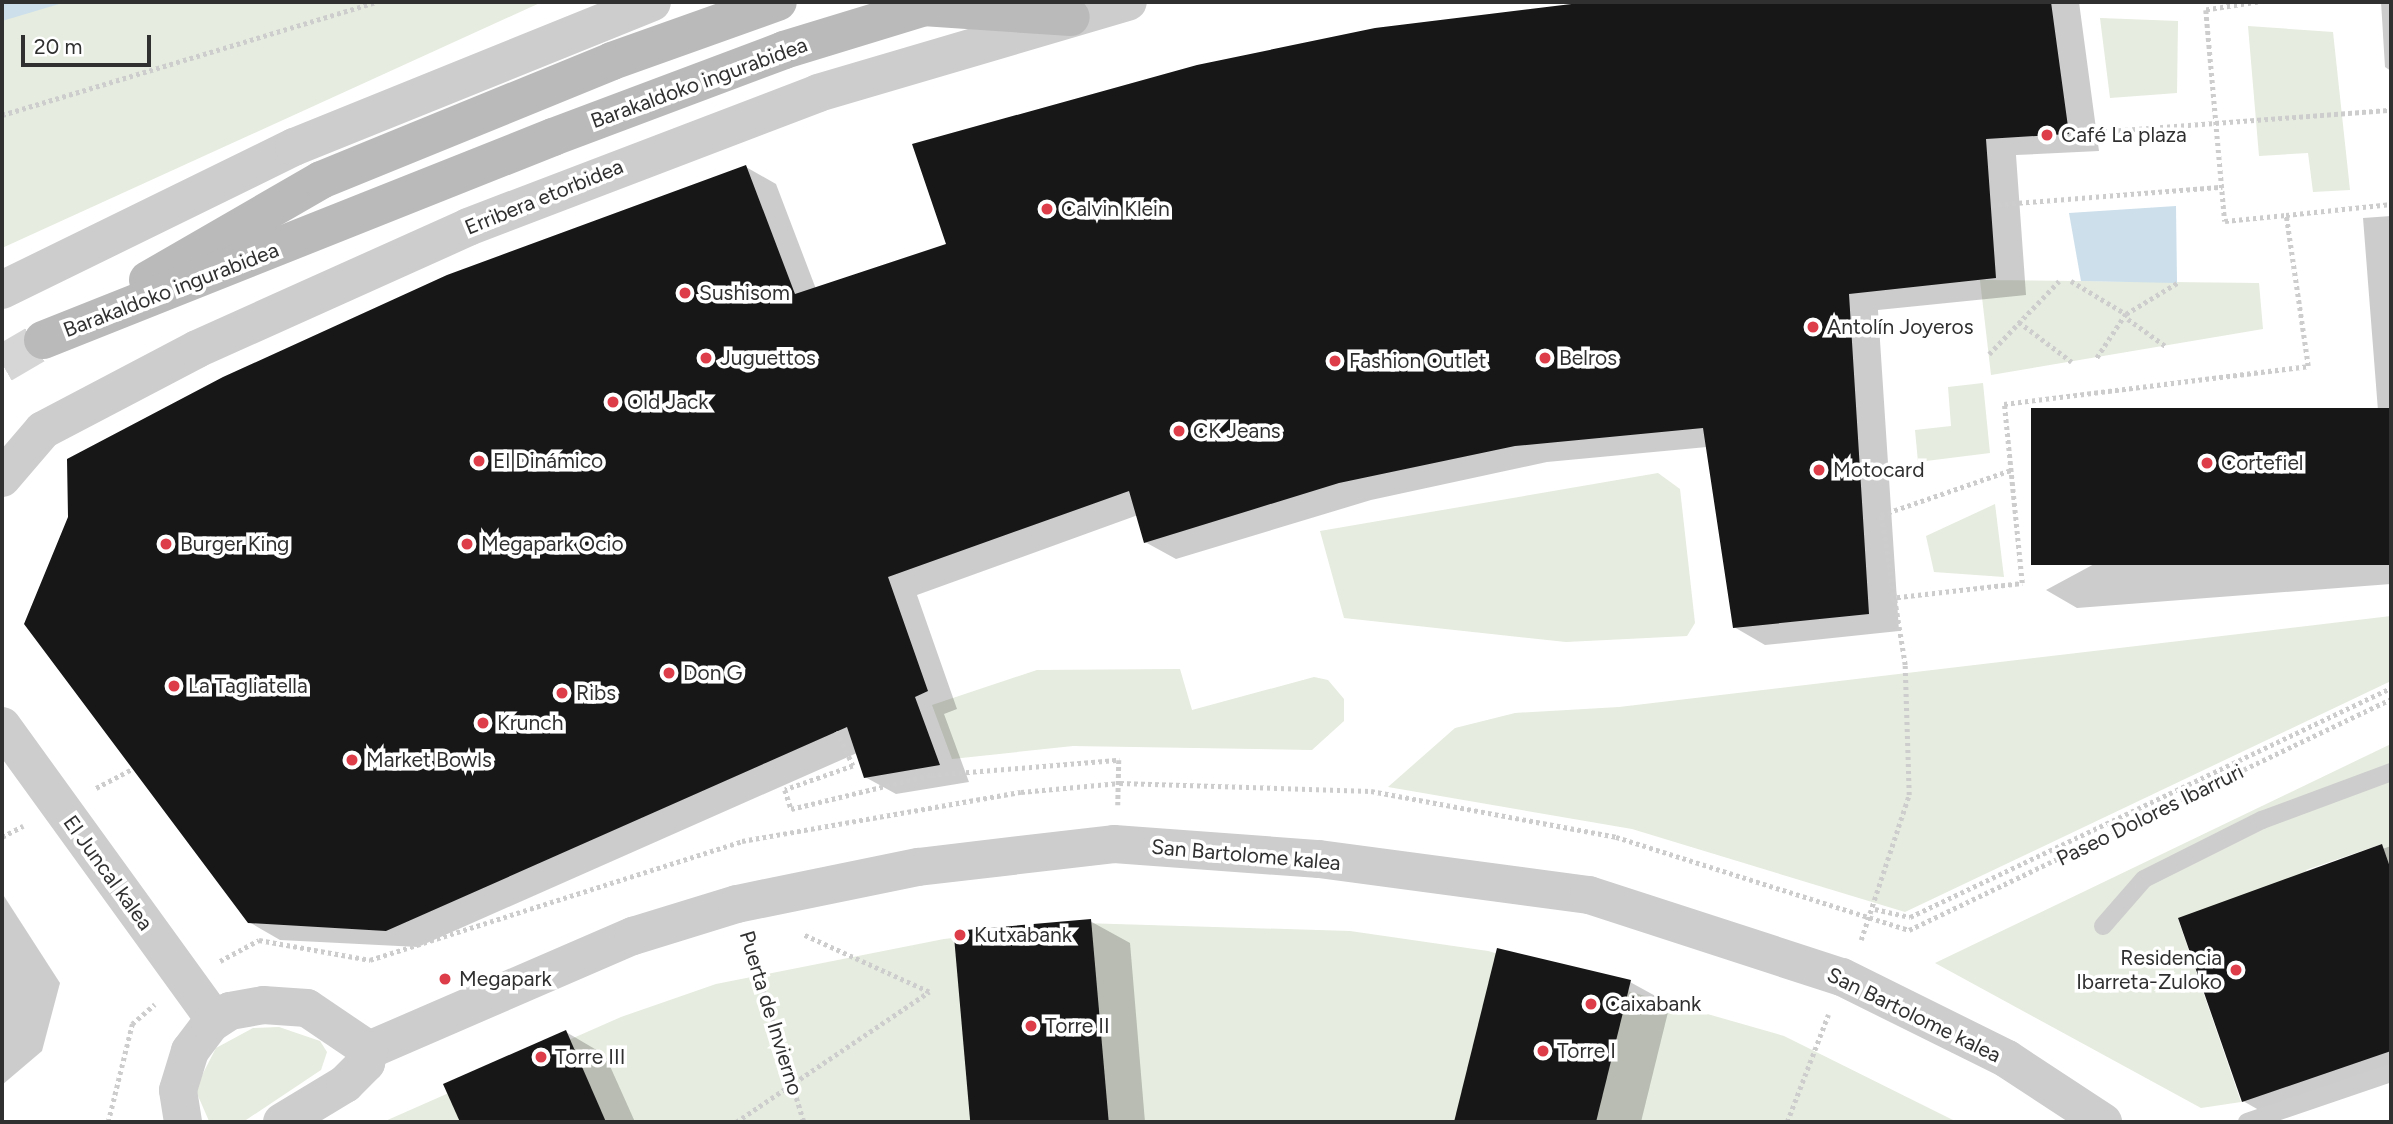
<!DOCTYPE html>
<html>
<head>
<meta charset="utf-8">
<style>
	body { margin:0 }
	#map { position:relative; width:2393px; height:1124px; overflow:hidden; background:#fff; font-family:Figtree,sans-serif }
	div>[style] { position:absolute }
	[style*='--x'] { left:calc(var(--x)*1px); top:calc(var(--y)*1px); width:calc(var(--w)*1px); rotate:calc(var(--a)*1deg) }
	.green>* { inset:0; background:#e6ecdf }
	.water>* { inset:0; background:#ccdfeb }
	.shadow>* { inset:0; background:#0003 }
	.building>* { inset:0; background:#171717; transform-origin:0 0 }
	.secondary-tunnel>* { height:38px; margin-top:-19px; transform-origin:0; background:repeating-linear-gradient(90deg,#d6d6d6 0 38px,transparent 0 57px) }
	.path>* { height:4.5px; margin-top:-2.25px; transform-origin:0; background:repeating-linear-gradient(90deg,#cdcdcd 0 3.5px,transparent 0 7px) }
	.service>* { height:18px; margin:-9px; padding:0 9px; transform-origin:9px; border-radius:9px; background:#cdcdcd }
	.tertiary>* { height:38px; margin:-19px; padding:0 19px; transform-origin:19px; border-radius:19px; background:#cdcdcd }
	.secondary>* { height:38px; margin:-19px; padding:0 19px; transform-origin:19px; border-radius:19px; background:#bababa }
	.dots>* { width:19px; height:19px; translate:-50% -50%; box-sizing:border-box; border:4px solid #fff; border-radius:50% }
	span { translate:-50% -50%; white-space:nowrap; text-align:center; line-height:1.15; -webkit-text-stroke:7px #fff; paint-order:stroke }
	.street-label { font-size:21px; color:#303030 }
	.poi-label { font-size:21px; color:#303030 }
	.left { translate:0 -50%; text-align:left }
	.right { translate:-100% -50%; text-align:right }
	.frame { position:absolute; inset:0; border:4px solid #303030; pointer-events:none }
	.scale { position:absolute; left:21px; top:35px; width:130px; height:32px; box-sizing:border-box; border:4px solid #303030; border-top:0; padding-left:9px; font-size:21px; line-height:24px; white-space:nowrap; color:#303030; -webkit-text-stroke:5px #fff; paint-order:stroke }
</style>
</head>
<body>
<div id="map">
	<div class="green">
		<i style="clip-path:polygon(65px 2px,542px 2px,2px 248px,2px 20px)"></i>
		<i style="clip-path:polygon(2100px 18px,2178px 21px,2177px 93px,2110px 98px)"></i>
		<i style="clip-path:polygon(2248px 26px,2333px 32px,2350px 190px,2313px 192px,2308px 153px,2259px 156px)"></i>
		<i style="clip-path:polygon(1980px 280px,2259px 283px,2263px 329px,1991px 375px)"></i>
		<i style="clip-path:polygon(1983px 383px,1990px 453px,1918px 462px,1915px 430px,1951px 426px,1948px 387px)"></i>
		<i style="clip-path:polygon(1658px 473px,1680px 489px,1695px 623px,1687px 636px,1566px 642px,1344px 618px,1320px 531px)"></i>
		<i style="clip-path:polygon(1995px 504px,2004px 577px,1934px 572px,1926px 536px)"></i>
		<i style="clip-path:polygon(2391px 616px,2391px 681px,1905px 912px,1632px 829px,1388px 787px,1455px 728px,1515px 713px,1619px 707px)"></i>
		<i style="clip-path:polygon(1180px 669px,1192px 710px,1314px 677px,1328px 680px,1344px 699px,1344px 721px,1312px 750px,1073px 746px,952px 759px,932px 705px,1037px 670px)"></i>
		<i style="clip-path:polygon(2391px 744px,2391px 870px,2382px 844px,2306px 870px,2358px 1022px,2250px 894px,2178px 919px,2241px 1102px,2201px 1108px,1935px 963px)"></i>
		<i style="clip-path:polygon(1082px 923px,1350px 931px,1488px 951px,1784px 1036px,1957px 1122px,383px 1122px,621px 1017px,716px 984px,944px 939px)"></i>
		<i style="clip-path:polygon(279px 1027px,320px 1041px,327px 1052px,321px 1070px,243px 1122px,209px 1121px,195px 1089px,216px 1048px,253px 1028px)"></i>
	</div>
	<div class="water">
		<i style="clip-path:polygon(2px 2px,66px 2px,2px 21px)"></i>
		<i style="clip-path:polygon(2176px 206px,2177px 283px,2081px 281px,2069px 213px)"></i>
	</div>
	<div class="shadow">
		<i style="clip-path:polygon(1606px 2px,2079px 2px,2099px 151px,2016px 155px,2026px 295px,1878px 310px,1899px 631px,1765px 645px,1734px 627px,1707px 447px,1547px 462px,1371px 500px,1176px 559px,1145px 542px,1138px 515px,917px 595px,957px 709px,944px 714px,969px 782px,896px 794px,865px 777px,857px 753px,418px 947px,280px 940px,249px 922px,746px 167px,776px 184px,816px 289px,948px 245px,1562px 6px)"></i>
		<i style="clip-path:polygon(2381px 2px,2391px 2px,2391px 71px,2385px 67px)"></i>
		<i style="clip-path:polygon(2391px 216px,2391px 584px,2077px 608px,2046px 590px,2378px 411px,2363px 218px)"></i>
		<i style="clip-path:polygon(2391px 846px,2391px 1078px,2273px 1118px,2243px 1101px,2180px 919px)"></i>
		<i style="clip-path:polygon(2px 893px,60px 983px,42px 1051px,2px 1085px)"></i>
		<i style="clip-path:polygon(1090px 921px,1130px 943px,1145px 1122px,972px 1122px,956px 932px)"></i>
		<i style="clip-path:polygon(1498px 950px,1630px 982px,1670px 1004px,1641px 1122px,1456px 1122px)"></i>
		<i style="clip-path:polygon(566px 1032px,605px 1055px,635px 1122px,461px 1122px,445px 1085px)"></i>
	</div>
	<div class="building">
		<i style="clip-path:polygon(1588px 2px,2051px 2px,2069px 134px,1986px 139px,1996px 278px,1849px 294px,1869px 614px,1733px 628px,1703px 428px,1515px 446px,1339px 483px,1144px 543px,1129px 491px,888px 577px,928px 691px,915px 697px,940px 765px,864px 778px,847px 727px,386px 931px,248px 923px,24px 624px,68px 517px,67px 459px,223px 377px,447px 275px,746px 165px,795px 294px,946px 244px,912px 144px,1197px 65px,1375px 28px)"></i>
		<i style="left:2391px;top:408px;width:157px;height:360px;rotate:90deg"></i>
		<i style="clip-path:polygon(2382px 844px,2391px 870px,2391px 1051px,2242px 1102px,2178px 918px)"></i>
		<i style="left:1091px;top:919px;width:204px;height:138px;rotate:85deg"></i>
		<i style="clip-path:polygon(1497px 948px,1631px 980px,1596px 1122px,1454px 1122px)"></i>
		<i style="clip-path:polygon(566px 1030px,606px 1122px,460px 1122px,443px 1084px)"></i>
	</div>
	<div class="secondary-tunnel">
		<i style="--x:2;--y:364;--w:48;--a:-30.3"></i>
	</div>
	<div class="path">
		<i style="--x:2258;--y:2;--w:53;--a:171.3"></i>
		<i style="--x:2206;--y:10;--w:212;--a:84.9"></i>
		<i style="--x:2225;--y:221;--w:61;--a:-5.6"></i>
		<i style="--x:2;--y:115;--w:392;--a:-16.8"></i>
		<i style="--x:2069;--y:134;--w:323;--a:-4.3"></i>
		<i style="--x:1991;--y:205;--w:232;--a:-4.5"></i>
		<i style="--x:2071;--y:281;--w:64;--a:31"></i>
		<i style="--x:2126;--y:314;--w:53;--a:123.4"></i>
		<i style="--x:2126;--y:314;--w:60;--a:-31.3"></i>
		<i style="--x:2128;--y:319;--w:48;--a:35.7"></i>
		<i style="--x:2019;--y:322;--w:66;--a:37"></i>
		<i style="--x:1989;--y:354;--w:101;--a:-46.2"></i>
		<i style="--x:1890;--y:598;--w:133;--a:-6.5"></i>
		<i style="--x:2022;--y:583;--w:180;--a:-95.7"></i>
		<i style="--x:2004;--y:404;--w:306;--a:-7.1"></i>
		<i style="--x:2308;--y:366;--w:153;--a:-98.3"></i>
		<i style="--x:2286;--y:215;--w:106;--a:-6"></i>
		<i style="--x:837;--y:731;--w:38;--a:65"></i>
		<i style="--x:853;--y:766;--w:72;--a:160.6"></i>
		<i style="--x:785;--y:790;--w:20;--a:72"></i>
		<i style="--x:791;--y:809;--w:144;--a:-13.7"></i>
		<i style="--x:931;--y:775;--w:189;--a:-4.6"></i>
		<i style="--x:1119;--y:760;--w:45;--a:91.3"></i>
		<i style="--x:96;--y:788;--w:41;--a:-27.8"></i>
		<i style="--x:2;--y:837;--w:24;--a:-28"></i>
		<i style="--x:1875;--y:909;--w:36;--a:13"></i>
		<i style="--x:1910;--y:917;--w:533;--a:-25.46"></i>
		<i style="--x:1861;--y:940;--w:153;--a:-71.7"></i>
		<i style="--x:1909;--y:795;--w:130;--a:-91.8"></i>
		<i style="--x:1905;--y:665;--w:152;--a:-99.1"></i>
		<i style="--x:1881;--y:515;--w:138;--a:-19.1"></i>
		<i style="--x:749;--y:944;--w:186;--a:72.8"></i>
		<i style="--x:220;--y:961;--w:44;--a:-28.3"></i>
		<i style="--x:259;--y:940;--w:113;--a:10.2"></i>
		<i style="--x:370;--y:960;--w:391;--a:-17.7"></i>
		<i style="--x:742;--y:841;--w:283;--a:-10"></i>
		<i style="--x:1021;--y:792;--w:99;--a:-5.2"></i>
		<i style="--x:1120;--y:783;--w:251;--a:1.8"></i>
		<i style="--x:1371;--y:791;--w:249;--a:10.6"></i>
		<i style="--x:1616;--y:837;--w:307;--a:17.6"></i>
		<i style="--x:1909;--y:930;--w:534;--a:-25.61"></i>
		<i style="--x:108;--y:1122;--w:101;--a:-76.2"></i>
		<i style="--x:132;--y:1024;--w:30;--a:-41"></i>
		<i style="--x:736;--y:1122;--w:233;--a:-34"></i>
		<i style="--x:929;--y:992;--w:137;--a:-155.5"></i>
		<i style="--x:1787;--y:1122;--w:115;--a:-69"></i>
	</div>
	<div class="service">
		<i style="--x:2103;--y:926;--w:62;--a:-48.9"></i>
		<i style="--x:2144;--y:879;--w:132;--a:-26.6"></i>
		<i style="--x:2262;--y:820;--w:138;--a:-20.4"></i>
		<i style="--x:2247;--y:1122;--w:152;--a:-18.8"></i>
	</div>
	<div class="tertiary">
		<i style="--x:2;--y:290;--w:325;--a:-26.1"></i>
		<i style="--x:294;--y:147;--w:386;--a:-22"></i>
		<i style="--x:2;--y:478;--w:63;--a:-49.5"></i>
		<i style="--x:43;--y:430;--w:174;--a:-27.7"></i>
		<i style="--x:197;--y:349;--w:297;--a:-24.2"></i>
		<i style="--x:468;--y:227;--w:375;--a:-20.9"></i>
		<i style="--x:818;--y:93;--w:323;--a:-16.4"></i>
		<i style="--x:2;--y:726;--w:363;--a:54.1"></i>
		<i style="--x:369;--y:1050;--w:288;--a:-23.4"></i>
		<i style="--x:633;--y:936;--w:109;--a:-17.1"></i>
		<i style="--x:737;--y:904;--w:185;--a:-11.6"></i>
		<i style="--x:918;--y:867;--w:197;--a:-6.7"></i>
		<i style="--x:1114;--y:844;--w:206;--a:4.2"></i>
		<i style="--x:1319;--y:859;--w:272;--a:7.6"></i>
		<i style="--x:1589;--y:895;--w:266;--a:18"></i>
		<i style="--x:1842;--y:977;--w:184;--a:26.4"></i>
		<i style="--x:2007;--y:1059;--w:115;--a:33.3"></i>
		<i style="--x:183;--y:1122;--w:32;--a:-99"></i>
		<i style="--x:178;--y:1090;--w:41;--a:-72.9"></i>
		<i style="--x:190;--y:1051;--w:34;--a:-53"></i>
		<i style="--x:210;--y:1024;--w:24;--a:-33"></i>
		<i style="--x:230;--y:1011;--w:34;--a:-10"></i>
		<i style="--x:263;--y:1005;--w:44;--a:3.9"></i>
		<i style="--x:307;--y:1008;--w:75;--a:34.1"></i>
		<i style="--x:282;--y:1122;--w:74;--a:-31.1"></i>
		<i style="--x:345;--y:1084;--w:30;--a:-45"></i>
		<i style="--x:366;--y:1063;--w:13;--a:-77"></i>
	</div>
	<div class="secondary">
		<i style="--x:923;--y:7;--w:148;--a:3.9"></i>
		<i style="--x:148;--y:280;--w:200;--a:-30"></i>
		<i style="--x:321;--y:180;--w:314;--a:-22.2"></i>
		<i style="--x:612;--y:61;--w:176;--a:-19.6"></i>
		<i style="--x:43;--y:340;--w:549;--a:-21.7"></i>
		<i style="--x:553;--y:137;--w:247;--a:-20.6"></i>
		<i style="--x:784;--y:50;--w:164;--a:-17"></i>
	</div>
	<div class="dots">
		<i style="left:2047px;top:135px;background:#dd3d49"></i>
		<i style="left:1047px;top:209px;background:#dd3d49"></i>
		<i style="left:685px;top:293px;background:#dd3d49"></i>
		<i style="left:1813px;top:327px;background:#dd3d49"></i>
		<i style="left:706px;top:358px;background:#dd3d49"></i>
		<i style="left:1545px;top:358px;background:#dd3d49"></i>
		<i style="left:1335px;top:361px;background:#dd3d49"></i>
		<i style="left:613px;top:402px;background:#dd3d49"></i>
		<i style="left:1179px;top:431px;background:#dd3d49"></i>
		<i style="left:479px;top:461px;background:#dd3d49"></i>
		<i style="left:2207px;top:463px;background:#dd3d49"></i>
		<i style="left:1819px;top:470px;background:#dd3d49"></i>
		<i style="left:166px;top:544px;background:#dd3d49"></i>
		<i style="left:467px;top:544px;background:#dd3d49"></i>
		<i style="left:669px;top:673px;background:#dd3d49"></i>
		<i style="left:174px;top:686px;background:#dd3d49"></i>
		<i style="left:562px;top:693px;background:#dd3d49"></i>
		<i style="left:483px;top:723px;background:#dd3d49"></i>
		<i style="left:352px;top:760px;background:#dd3d49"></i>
		<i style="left:960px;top:935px;background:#dd3d49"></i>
		<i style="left:2236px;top:970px;background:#dd3d49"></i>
		<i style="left:445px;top:979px;background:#dd3d49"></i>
		<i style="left:1591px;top:1004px;background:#dd3d49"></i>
		<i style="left:1031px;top:1026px;background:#dd3d49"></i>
		<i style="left:1543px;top:1051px;background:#dd3d49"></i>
		<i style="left:541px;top:1057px;background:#dd3d49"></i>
	</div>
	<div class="street-label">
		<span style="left:699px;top:83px;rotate:-20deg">Barakaldoko ingurabidea</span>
		<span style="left:544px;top:197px;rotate:-22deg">Erribera etorbidea</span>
		<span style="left:171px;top:290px;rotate:-21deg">Barakaldoko ingurabidea</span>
		<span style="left:2150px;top:815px;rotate:-26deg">Paseo Dolores Ibarruri</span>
		<span style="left:1246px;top:855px;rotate:5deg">San Bartolome kalea</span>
		<span style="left:108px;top:873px;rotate:54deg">El Juncal kalea</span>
		<span style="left:771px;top:1013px;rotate:73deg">Puerta de Invierno</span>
		<span style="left:1914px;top:1015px;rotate:26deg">San Bartolome kalea</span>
	</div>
	<div class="poi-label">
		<span class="left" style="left:2061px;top:135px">Café La plaza</span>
		<span class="left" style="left:1061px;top:209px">Calvin Klein</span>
		<span class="left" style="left:699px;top:293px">Sushisom</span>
		<span class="left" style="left:1827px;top:327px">Antolín Joyeros</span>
		<span class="left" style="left:720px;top:358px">Juguettos</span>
		<span class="left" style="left:1559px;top:358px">Belros</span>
		<span class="left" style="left:1349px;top:361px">Fashion Outlet</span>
		<span class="left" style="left:627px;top:402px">Old Jack</span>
		<span class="left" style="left:1193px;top:431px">CK Jeans</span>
		<span class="left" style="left:493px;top:461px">El Dinámico</span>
		<span class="left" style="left:2221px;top:463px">Cortefiel</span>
		<span class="left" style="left:1833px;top:470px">Motocard</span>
		<span class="left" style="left:180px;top:544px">Burger King</span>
		<span class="left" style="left:481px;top:544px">Megapark Ocio</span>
		<span class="left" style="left:683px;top:673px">Don G</span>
		<span class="left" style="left:188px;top:686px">La Tagliatella</span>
		<span class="left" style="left:576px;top:693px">Ribs</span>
		<span class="left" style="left:497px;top:723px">Krunch</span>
		<span class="left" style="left:366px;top:760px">Market Bowls</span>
		<span class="left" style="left:974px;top:935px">Kutxabank</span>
		<span class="right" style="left:2222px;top:970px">Residencia<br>Ibarreta-Zuloko</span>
		<span class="left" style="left:459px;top:979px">Megapark</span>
		<span class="left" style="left:1605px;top:1004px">Caixabank</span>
		<span class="left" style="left:1045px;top:1026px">Torre II</span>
		<span class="left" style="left:1557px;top:1051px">Torre I</span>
		<span class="left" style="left:555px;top:1057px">Torre III</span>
	</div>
	<div class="frame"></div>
	<div class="scale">20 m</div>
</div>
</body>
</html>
